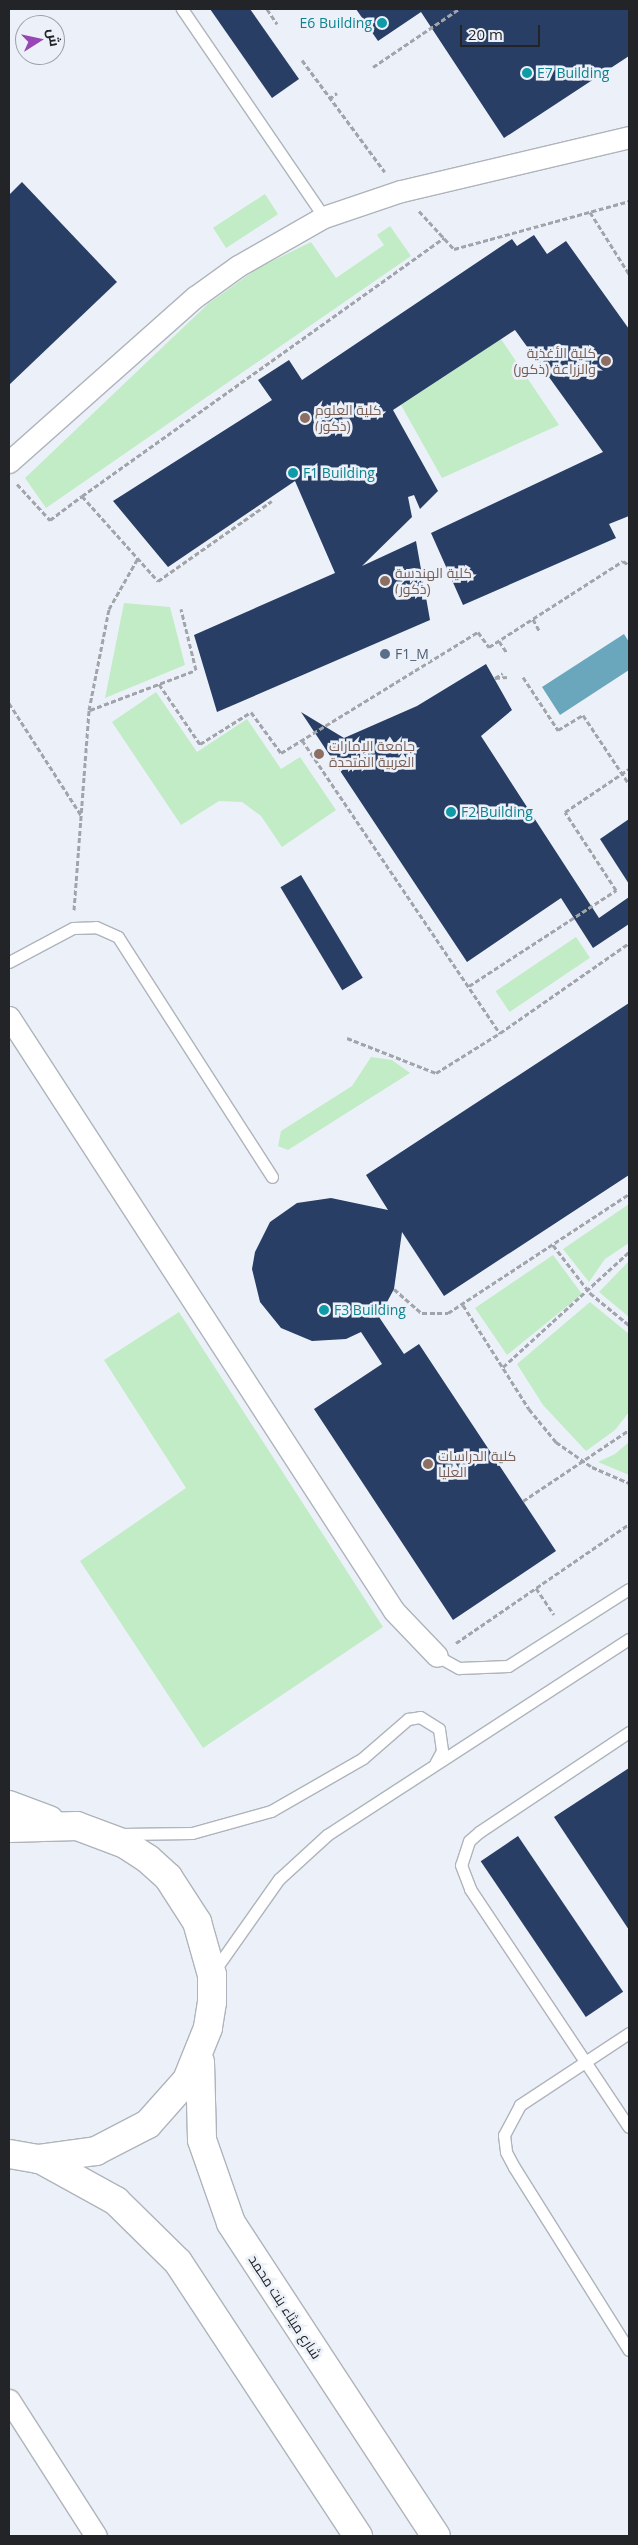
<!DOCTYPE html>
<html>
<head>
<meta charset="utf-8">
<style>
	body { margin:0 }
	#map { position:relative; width:638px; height:2545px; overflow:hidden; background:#ecf1f9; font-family:"Open Sans",Cairo,sans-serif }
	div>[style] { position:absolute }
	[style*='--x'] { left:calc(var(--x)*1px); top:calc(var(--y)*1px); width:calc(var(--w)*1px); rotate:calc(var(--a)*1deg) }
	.green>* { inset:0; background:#c1ecc6; transform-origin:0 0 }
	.water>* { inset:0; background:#6aa7bd }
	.building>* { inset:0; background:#293e64; transform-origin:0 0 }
	.path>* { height:3px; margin-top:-1.5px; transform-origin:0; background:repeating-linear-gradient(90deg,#a1a5ab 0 5px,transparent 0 7.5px) }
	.roads { filter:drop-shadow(1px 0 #afb4bc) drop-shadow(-1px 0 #afb4bc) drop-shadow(0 1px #afb4bc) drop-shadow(0 -1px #afb4bc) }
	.service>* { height:11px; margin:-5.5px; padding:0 5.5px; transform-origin:5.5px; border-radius:5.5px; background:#fff }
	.minor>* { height:21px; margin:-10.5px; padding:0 10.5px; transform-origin:10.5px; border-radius:10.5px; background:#fff }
	.secondary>* { height:28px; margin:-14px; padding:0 14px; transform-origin:14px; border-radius:14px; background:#fff }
	.dots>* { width:14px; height:14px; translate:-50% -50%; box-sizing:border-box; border:2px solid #ecf1f9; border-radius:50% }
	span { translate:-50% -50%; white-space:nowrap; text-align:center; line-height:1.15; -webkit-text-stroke:5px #ecf1f9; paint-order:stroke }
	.culture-label { font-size:14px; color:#0d838f }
	.right { translate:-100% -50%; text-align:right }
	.left { translate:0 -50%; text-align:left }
	.education-label { font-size:14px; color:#785e54 }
	.service-label { font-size:14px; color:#4e5e75 }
	.street-label { font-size:14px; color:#222427 }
	.frame { position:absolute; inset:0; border:10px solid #222427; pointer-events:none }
	.north { position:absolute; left:15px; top:15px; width:50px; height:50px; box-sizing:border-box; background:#ecf1f9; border:1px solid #9b9fa5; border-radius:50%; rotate:80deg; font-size:14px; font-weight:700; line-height:20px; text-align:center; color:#222427 }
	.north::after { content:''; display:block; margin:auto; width:18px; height:22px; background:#9946b5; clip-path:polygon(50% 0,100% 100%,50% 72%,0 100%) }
	.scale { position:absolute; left:460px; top:25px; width:80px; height:22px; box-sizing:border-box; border:2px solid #222427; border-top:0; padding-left:6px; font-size:15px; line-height:18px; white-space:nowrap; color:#222427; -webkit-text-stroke:4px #ecf1f9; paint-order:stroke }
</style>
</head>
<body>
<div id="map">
	<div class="green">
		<i style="left:265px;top:194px;width:24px;height:62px;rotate:57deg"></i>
		<i style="clip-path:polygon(390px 226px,411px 256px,46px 508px,25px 478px,209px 303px,258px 268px,311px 242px,336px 278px,384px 245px,377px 235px)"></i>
		<i style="clip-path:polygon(501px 339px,559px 425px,442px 478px,401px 405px)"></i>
		<i style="clip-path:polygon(124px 603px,170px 607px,185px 665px,105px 698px)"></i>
		<i style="clip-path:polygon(156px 692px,197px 752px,247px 719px,281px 769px,300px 757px,336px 810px,282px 847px,261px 816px,242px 802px,219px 801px,181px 825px,112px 722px)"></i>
		<i style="left:576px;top:937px;width:25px;height:97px;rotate:56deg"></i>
		<i style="clip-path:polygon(371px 1057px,392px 1060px,410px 1073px,288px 1150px,278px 1146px,281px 1131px,352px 1086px)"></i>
		<i style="clip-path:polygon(629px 1204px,629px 1243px,605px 1259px,589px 1282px,563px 1249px)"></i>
		<i style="clip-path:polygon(553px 1255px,582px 1294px,507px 1355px,475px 1308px)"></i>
		<i style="clip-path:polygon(629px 1261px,629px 1317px,599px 1292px)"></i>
		<i style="clip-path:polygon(590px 1302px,629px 1334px,629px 1412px,615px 1430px,586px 1451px,543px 1405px,517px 1364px)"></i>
		<i style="clip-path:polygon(179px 1312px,383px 1627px,203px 1748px,80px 1561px,186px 1488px,104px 1360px)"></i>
		<i style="clip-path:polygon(629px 1442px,629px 1475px,598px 1462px,615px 1454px)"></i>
	</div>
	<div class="water">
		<i style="clip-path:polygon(624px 634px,629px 642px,629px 670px,560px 715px,542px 687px)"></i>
	</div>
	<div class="building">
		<i style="clip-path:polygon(210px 9px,250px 9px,299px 79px,272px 98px)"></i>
		<i style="clip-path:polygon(356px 9px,629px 9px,629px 56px,504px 138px,421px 12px,378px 41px)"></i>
		<i style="clip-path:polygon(22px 182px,117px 282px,9px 385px,9px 195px)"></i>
		<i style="clip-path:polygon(534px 235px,547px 254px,566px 241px,629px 329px,629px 516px,609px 524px,616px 538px,463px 605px,431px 533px,603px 452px,515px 330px,393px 410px,438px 491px,420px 509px,414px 495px,408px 497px,412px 517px,362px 566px,416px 541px,430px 620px,217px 712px,194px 635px,335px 573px,295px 481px,168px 567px,113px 501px,272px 400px,258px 380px,289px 360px,302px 380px,512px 239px,517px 246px)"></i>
		<i style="clip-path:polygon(486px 664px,512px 710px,481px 736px,599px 918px,629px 897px,629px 924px,593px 948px,561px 898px,467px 962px,301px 712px,344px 738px,417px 706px)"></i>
		<i style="clip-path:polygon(629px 819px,629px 884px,600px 839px)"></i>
		<i style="left:301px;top:875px;width:120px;height:24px;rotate:59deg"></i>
		<i style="clip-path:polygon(629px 1003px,629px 1175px,444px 1296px,402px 1232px,394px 1289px,379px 1317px,404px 1354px,419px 1344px,556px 1551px,453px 1620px,314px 1409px,382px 1364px,361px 1332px,346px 1339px,312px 1341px,281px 1328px,260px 1302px,252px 1269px,255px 1252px,270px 1222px,297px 1203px,331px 1198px,388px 1210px,366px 1175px)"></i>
		<i style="clip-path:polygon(629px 1768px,629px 1930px,554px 1817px)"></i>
		<i style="left:518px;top:1836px;width:188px;height:45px;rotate:56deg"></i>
	</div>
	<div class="path">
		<i style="--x:267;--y:9;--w:18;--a:56"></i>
		<i style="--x:302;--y:60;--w:139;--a:53.5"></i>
		<i style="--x:373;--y:67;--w:104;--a:-34"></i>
		<i style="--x:329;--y:99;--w:10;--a:-37"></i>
		<i style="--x:419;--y:211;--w:52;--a:47.4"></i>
		<i style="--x:454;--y:249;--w:181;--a:-15.3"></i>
		<i style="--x:590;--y:212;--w:73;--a:57.8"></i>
		<i style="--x:17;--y:484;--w:49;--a:47.5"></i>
		<i style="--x:50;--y:520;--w:40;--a:-37"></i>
		<i style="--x:82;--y:496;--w:114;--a:48.2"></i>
		<i style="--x:158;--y:581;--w:139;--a:-35.1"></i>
		<i style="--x:82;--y:496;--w:445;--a:-35.5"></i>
		<i style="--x:533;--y:619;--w:15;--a:62"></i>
		<i style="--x:499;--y:641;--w:14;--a:56"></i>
		<i style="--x:523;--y:677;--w:64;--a:56.6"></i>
		<i style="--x:558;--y:730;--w:29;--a:-31"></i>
		<i style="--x:583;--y:715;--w:83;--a:56.3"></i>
		<i style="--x:495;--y:678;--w:12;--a:-5"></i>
		<i style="--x:495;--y:678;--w:9;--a:-32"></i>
		<i style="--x:159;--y:684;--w:73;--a:55.7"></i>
		<i style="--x:200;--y:744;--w:60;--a:-32.1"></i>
		<i style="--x:251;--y:712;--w:51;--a:53.8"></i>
		<i style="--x:281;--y:753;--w:231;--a:-31.6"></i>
		<i style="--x:478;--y:632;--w:19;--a:54"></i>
		<i style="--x:489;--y:647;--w:159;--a:-32.7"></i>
		<i style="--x:623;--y:561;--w:7;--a:34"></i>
		<i style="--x:9;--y:703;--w:133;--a:57.3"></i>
		<i style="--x:90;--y:710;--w:113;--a:-20.7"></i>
		<i style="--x:196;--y:670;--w:63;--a:-103.8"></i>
		<i style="--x:302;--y:740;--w:354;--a:56"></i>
		<i style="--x:500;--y:1033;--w:157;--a:-34.9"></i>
		<i style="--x:74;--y:910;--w:201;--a:-85.7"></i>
		<i style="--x:89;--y:710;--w:103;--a:-78.8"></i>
		<i style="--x:109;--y:609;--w:59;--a:-60.4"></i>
		<i style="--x:469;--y:986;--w:176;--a:-33.1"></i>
		<i style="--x:616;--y:890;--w:93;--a:-123.2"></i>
		<i style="--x:565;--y:812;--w:77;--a:-33.9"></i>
		<i style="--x:347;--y:1038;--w:96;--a:21.5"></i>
		<i style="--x:436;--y:1073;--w:75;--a:-32"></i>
		<i style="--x:553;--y:1245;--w:61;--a:52.4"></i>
		<i style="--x:590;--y:1293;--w:50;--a:39.4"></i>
		<i style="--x:394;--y:1289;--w:37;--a:41"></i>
		<i style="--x:422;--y:1313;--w:26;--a:0"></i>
		<i style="--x:448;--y:1313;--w:217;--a:-33.3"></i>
		<i style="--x:463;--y:1305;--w:123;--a:57.6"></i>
		<i style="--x:529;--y:1409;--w:43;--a:50.7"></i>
		<i style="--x:556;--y:1442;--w:44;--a:34.8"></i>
		<i style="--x:592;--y:1467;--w:40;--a:23.4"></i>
		<i style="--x:503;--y:1367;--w:171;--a:-42.4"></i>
		<i style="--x:523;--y:1501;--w:128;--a:-33.8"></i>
		<i style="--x:536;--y:1588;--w:32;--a:56"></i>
		<i style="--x:456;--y:1643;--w:210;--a:-34.5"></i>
	</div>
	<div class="roads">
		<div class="service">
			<i style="--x:182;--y:9;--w:252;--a:55.7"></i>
			<i style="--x:9;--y:962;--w:72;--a:-28"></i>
			<i style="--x:73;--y:928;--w:23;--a:-2"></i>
			<i style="--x:96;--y:927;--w:24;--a:24"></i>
			<i style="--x:118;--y:937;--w:285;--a:57.3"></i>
			<i style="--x:437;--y:1656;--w:25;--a:29"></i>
			<i style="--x:459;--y:1668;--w:49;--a:-2.3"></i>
			<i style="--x:508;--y:1666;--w:143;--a:-32.5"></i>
			<i style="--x:629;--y:1732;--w:180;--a:146.3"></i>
			<i style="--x:479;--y:1832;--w:13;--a:138"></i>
			<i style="--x:469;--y:1841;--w:25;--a:108"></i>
			<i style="--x:461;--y:1865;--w:26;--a:69"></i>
			<i style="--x:470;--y:1889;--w:286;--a:56.3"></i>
			<i style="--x:122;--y:1834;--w:70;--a:-0.8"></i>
			<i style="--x:192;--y:1833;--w:82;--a:-15.6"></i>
			<i style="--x:271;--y:1811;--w:106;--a:-29.9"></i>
			<i style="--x:363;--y:1758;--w:60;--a:-40.9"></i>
			<i style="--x:408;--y:1719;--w:12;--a:-9"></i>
			<i style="--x:420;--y:1717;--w:22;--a:32"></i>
			<i style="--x:439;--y:1729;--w:22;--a:82"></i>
			<i style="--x:442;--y:1751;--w:13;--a:119"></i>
			<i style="--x:214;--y:1971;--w:113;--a:-54.8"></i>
			<i style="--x:279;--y:1879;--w:65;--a:-42.5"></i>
			<i style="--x:327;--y:1835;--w:360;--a:-33"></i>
			<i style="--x:629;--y:2033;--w:131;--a:146.6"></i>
			<i style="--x:520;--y:2105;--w:34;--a:118"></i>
			<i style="--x:504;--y:2135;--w:17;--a:83"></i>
			<i style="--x:506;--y:2152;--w:17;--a:62"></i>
			<i style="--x:514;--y:2167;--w:216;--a:57.9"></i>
		</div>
		<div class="minor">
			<i style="--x:9;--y:462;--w:249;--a:-41.6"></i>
			<i style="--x:195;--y:297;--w:53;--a:-35.8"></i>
			<i style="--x:238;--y:266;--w:99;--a:-29.7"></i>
			<i style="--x:324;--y:217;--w:81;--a:-18.7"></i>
			<i style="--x:401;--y:191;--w:234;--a:-13.3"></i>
			<i style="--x:9;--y:1017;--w:708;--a:57.05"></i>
			<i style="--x:394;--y:1611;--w:62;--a:46.3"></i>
			<i style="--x:9;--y:2400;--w:161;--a:57.4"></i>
		</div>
		<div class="secondary">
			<i style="--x:9;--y:1805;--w:43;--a:20.6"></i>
			<i style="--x:9;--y:1828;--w:68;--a:-1.7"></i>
			<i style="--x:77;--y:1826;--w:51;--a:20.6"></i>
			<i style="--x:125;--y:1844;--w:27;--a:33"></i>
			<i style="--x:148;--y:1859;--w:27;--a:42"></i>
			<i style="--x:168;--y:1877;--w:54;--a:57.2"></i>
			<i style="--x:197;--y:1922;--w:55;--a:74.2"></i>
			<i style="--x:212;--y:1975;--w:27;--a:90"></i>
			<i style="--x:212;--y:2002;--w:26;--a:99"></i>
			<i style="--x:208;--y:2028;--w:56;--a:112"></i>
			<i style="--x:187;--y:2080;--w:59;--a:131.6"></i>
			<i style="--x:148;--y:2124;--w:59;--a:152.6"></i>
			<i style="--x:96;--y:2151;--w:59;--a:172.1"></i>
			<i style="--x:38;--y:2159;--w:29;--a:-170"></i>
			<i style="--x:200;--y:2062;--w:78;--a:88.5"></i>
			<i style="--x:202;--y:2140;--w:88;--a:70.7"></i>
			<i style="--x:231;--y:2223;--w:374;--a:56.8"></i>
			<i style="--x:40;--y:2159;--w:87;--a:28.9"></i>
			<i style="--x:116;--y:2201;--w:87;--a:44.5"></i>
			<i style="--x:178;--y:2262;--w:328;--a:56.7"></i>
		</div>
	</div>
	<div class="dots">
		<i style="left:382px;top:23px;background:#0f9aa8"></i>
		<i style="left:527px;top:73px;background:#0f9aa8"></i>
		<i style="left:606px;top:361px;background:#8d6e63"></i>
		<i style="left:305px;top:418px;background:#8d6e63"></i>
		<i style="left:293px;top:473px;background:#0f9aa8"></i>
		<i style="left:385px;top:581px;background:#8d6e63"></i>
		<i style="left:385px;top:654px;background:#5c6f8a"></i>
		<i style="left:319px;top:754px;background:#8d6e63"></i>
		<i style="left:451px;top:812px;background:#0f9aa8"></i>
		<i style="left:324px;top:1310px;background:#0f9aa8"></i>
		<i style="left:428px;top:1464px;background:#8d6e63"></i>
	</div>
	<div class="culture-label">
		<span class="right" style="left:372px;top:23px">E6 Building</span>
		<span class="left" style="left:537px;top:73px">E7 Building</span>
		<span class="left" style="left:303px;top:473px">F1 Building</span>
		<span class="left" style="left:461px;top:812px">F2 Building</span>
		<span class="left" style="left:334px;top:1310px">F3 Building</span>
	</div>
	<div class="education-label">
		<span class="right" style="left:596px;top:361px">كلية الأغذية<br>والزراعة (ذكور)</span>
		<span class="left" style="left:315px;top:418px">كلية العلوم<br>(ذكور)</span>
		<span class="left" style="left:395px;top:581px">كلية الهندسة<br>(ذكور)</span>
		<span class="left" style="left:329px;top:754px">جامعة الإمارات<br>العربية المتحدة</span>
		<span class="left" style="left:438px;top:1464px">كلية الدراسات<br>العليا</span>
	</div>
	<div class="service-label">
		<span class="left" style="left:395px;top:654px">F1_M</span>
	</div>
	<div class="street-label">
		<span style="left:285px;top:2307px;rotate:57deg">شارع ميثاء بنت محمد</span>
	</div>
	<div class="frame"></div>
	<div class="north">ش</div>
	<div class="scale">20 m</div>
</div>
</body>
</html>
